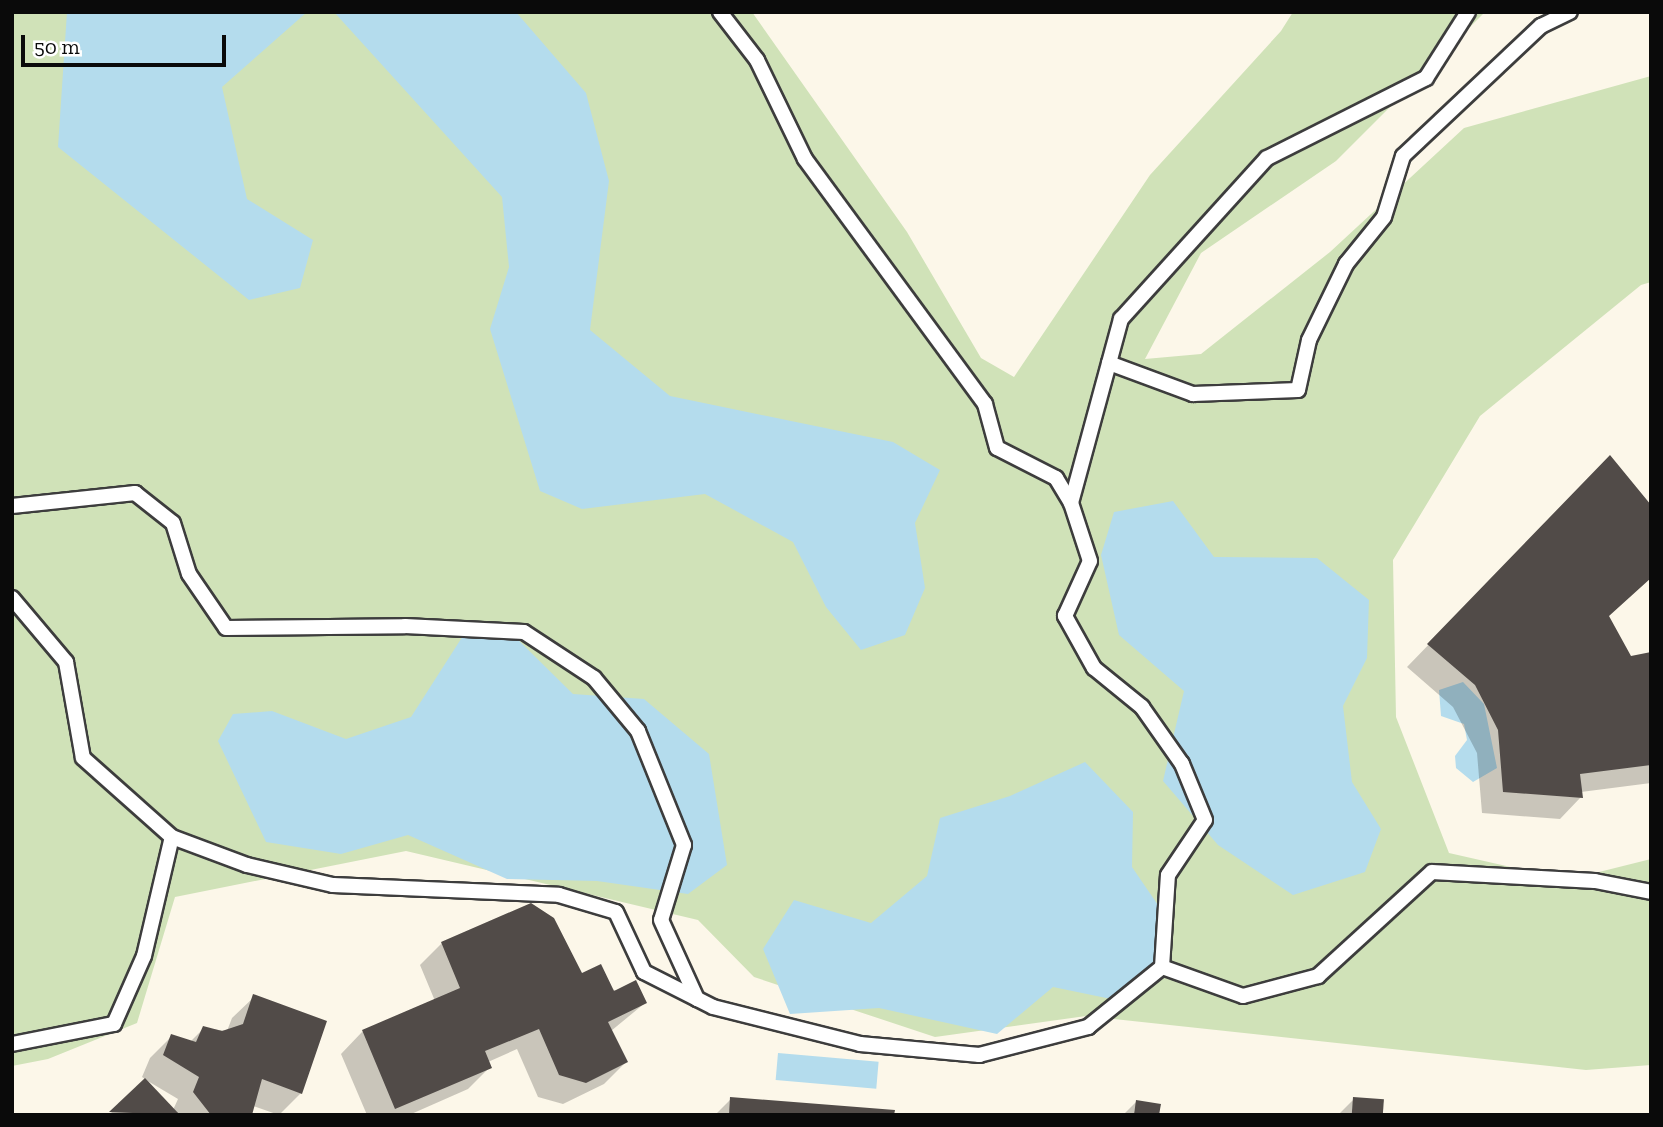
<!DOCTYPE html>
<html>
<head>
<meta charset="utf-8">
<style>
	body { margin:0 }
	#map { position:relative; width:1663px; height:1127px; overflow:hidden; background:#fcf7e9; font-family:"Zilla Slab",serif }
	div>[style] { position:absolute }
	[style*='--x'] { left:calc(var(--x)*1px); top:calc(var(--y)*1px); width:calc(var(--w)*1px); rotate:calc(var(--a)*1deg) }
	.green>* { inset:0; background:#d0e2b8 }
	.water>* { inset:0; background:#b4dced; transform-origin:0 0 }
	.shadow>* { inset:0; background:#0003 }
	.building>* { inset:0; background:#514b48; transform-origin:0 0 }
	.roads { filter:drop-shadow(2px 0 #3d3d3d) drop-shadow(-2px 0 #3d3d3d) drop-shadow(0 2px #3d3d3d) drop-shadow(0 -2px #3d3d3d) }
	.lane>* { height:14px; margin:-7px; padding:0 7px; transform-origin:7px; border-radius:7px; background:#fff }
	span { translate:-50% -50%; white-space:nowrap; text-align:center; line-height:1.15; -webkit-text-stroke:7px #fff; paint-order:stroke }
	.frame { position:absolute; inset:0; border:14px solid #0a0a0a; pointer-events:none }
	.scale { position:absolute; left:21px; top:35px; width:205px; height:32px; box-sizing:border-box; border:4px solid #0a0a0a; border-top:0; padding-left:9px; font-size:21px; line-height:24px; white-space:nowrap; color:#0a0a0a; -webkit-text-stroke:5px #fff; paint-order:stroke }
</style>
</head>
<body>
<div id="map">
	<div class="green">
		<i style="clip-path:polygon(12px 12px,752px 12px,907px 232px,981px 358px,1014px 377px,1150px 175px,1281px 31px,1293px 12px,1485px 12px,1336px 161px,1201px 253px,1145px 359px,1201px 354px,1330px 252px,1464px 128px,1651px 76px,1651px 282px,1641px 285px,1480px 416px,1393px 560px,1396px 717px,1449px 853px,1567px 880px,1651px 859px,1651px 1065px,1586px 1070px,1086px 1016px,935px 1037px,754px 977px,698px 920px,406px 851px,175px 897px,137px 1023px,48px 1059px,12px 1066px)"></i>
	</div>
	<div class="water">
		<i style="clip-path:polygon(67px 12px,307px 12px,222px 87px,247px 199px,313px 240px,300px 288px,249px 300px,58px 147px)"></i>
		<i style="clip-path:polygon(334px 12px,516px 12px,586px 93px,609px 181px,590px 330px,670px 396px,893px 442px,940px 470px,915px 523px,925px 588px,905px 635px,861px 650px,826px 607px,793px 542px,705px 494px,582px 509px,540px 491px,490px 329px,509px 267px,502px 197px)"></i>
		<i style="clip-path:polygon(1173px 501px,1214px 557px,1317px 558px,1369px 600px,1367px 658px,1343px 706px,1352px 782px,1381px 829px,1365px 872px,1293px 895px,1218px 845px,1163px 781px,1184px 691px,1119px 635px,1101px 555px,1114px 512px)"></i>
		<i style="clip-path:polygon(468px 628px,506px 628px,573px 694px,644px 699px,709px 754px,727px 865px,688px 894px,597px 881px,507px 879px,408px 835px,341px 854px,266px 842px,218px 741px,233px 714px,272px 711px,346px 739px,411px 717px)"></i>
		<i style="clip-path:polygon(1463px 682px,1484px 704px,1497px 768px,1473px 782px,1456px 768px,1455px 756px,1467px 740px,1464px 724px,1441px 716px,1439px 690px)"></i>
		<i style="clip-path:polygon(1085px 762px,1133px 812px,1132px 867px,1160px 908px,1156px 969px,1116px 1000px,1053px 987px,997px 1034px,879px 1008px,790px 1014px,763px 949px,794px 900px,871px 923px,927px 876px,940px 818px,1010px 796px)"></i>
		<i style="left:778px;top:1053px;width:101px;height:27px;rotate:5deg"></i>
	</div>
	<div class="shadow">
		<i style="clip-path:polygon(1589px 479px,1607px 618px,1630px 658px,1651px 654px,1651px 783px,1581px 792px,1581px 797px,1560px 819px,1482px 813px,1477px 753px,1453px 707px,1407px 667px)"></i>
		<i style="clip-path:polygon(530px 905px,581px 976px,645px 1003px,611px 1031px,626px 1062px,604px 1084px,563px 1104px,538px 1097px,517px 1049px,488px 1062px,490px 1067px,468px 1089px,409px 1115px,367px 1115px,341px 1054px,362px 1032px,435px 1001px,420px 965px,442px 943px)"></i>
		<i style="clip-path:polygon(evenodd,254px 997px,301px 1093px,279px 1115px,253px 1106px,250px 1115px,109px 1115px,145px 1079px,142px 1077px,150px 1058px,172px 1036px,190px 1042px,204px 1028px,227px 1031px,232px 1018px,254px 997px,146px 1080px,178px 1099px,173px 1110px,146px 1080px)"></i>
		<i style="clip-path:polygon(731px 1099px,893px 1115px,715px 1115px)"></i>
		<i style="clip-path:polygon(1354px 1099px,1381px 1115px,1338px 1115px)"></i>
		<i style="clip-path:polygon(1137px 1101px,1158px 1115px,1123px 1115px)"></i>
	</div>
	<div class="building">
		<i style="clip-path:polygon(1610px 455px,1651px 505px,1651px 578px,1609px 616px,1631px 656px,1651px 652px,1651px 765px,1580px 774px,1583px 798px,1503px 792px,1498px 730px,1475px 685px,1427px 644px)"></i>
		<i style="clip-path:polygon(531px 903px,554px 918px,582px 973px,601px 964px,614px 991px,636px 980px,647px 1003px,608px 1022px,628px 1062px,586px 1083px,559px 1075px,539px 1029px,485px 1051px,492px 1068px,395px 1109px,362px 1030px,460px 988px,441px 942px)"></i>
		<i style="clip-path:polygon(253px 994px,327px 1021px,302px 1094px,262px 1079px,252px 1115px,211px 1115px,193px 1092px,199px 1077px,163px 1055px,171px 1034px,196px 1042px,203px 1026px,222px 1031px,243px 1024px)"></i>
		<i style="clip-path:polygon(145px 1078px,180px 1115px,109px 1112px)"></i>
		<i style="clip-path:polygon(730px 1097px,895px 1110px,894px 1115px,729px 1115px)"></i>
		<i style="left:1353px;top:1097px;width:31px;height:18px;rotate:4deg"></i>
		<i style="clip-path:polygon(1136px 1100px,1161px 1104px,1159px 1115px,1134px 1115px)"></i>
	</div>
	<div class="roads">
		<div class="lane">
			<i style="--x:1109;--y:363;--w:90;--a:20.3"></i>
			<i style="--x:1193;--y:394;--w:105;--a:-2.2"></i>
			<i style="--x:1298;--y:390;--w:51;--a:-77.6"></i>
			<i style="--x:1309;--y:340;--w:85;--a:-64"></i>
			<i style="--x:1346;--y:264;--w:60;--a:-51"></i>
			<i style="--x:1384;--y:217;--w:64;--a:-72.7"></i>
			<i style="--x:1403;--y:156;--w:190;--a:-43.3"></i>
			<i style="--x:1541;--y:26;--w:32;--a:-26"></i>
			<i style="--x:1071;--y:503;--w:191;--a:-74.8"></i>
			<i style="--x:1121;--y:319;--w:217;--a:-47.8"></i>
			<i style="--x:1267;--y:158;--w:178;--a:-26.7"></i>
			<i style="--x:1426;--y:78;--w:78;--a:-57.5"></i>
			<i style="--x:12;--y:506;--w:124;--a:-6"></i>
			<i style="--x:135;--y:493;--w:48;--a:38.3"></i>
			<i style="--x:173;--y:523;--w:53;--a:72.6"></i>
			<i style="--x:189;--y:574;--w:65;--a:55.6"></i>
			<i style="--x:226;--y:628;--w:179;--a:-0.6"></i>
			<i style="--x:405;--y:626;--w:119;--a:2.9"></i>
			<i style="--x:524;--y:632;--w:84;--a:33.3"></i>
			<i style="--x:594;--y:678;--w:69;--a:50.3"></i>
			<i style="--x:638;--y:731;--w:123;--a:68"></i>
			<i style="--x:684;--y:845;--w:78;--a:107"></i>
			<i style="--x:661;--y:920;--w:87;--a:65.5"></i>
			<i style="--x:12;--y:598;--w:84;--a:49.8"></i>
			<i style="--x:66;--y:662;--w:97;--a:80"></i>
			<i style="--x:83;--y:758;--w:119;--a:41.6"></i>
			<i style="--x:1162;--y:967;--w:86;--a:19.7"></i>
			<i style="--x:1243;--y:996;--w:78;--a:-14.9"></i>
			<i style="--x:1318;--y:976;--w:154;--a:-42.4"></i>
			<i style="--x:1432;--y:872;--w:163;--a:3.2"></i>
			<i style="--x:1595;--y:881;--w:57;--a:11.1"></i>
			<i style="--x:12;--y:1044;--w:104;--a:-11.1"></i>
			<i style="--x:114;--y:1024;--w:74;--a:-66.2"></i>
			<i style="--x:144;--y:956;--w:122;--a:-76.8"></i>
			<i style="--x:172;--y:837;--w:80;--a:20.5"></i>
			<i style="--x:247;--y:865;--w:88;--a:13.1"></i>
			<i style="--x:333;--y:885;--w:226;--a:2.5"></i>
			<i style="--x:559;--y:895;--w:59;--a:16.6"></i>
			<i style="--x:616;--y:912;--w:66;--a:65"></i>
			<i style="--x:644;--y:972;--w:77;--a:26.9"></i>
			<i style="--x:713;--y:1007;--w:152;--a:14.1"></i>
			<i style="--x:860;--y:1044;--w:120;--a:5.3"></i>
			<i style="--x:979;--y:1055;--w:113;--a:-14.4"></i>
			<i style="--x:1088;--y:1027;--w:95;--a:-39"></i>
			<i style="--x:1162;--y:967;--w:92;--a:-86.3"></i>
			<i style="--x:1168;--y:875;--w:66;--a:-56.1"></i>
			<i style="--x:1205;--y:820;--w:61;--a:-112.3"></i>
			<i style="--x:1182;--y:764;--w:70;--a:-125.1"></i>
			<i style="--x:1142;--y:707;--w:62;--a:-140.9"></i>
			<i style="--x:1094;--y:668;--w:60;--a:-119.1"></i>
			<i style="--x:1065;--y:616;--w:60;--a:-65.6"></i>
			<i style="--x:1090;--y:561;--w:61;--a:-108.1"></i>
			<i style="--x:1071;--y:503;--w:29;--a:-121"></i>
			<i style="--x:1056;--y:478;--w:66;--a:-153"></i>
			<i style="--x:997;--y:448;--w:46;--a:-105.3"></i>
			<i style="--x:985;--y:404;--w:304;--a:-126.3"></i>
			<i style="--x:805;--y:159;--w:110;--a:-115.9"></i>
			<i style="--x:757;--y:60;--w:61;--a:-127.6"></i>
		</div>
	</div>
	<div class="frame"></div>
	<div class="scale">50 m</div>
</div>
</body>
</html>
